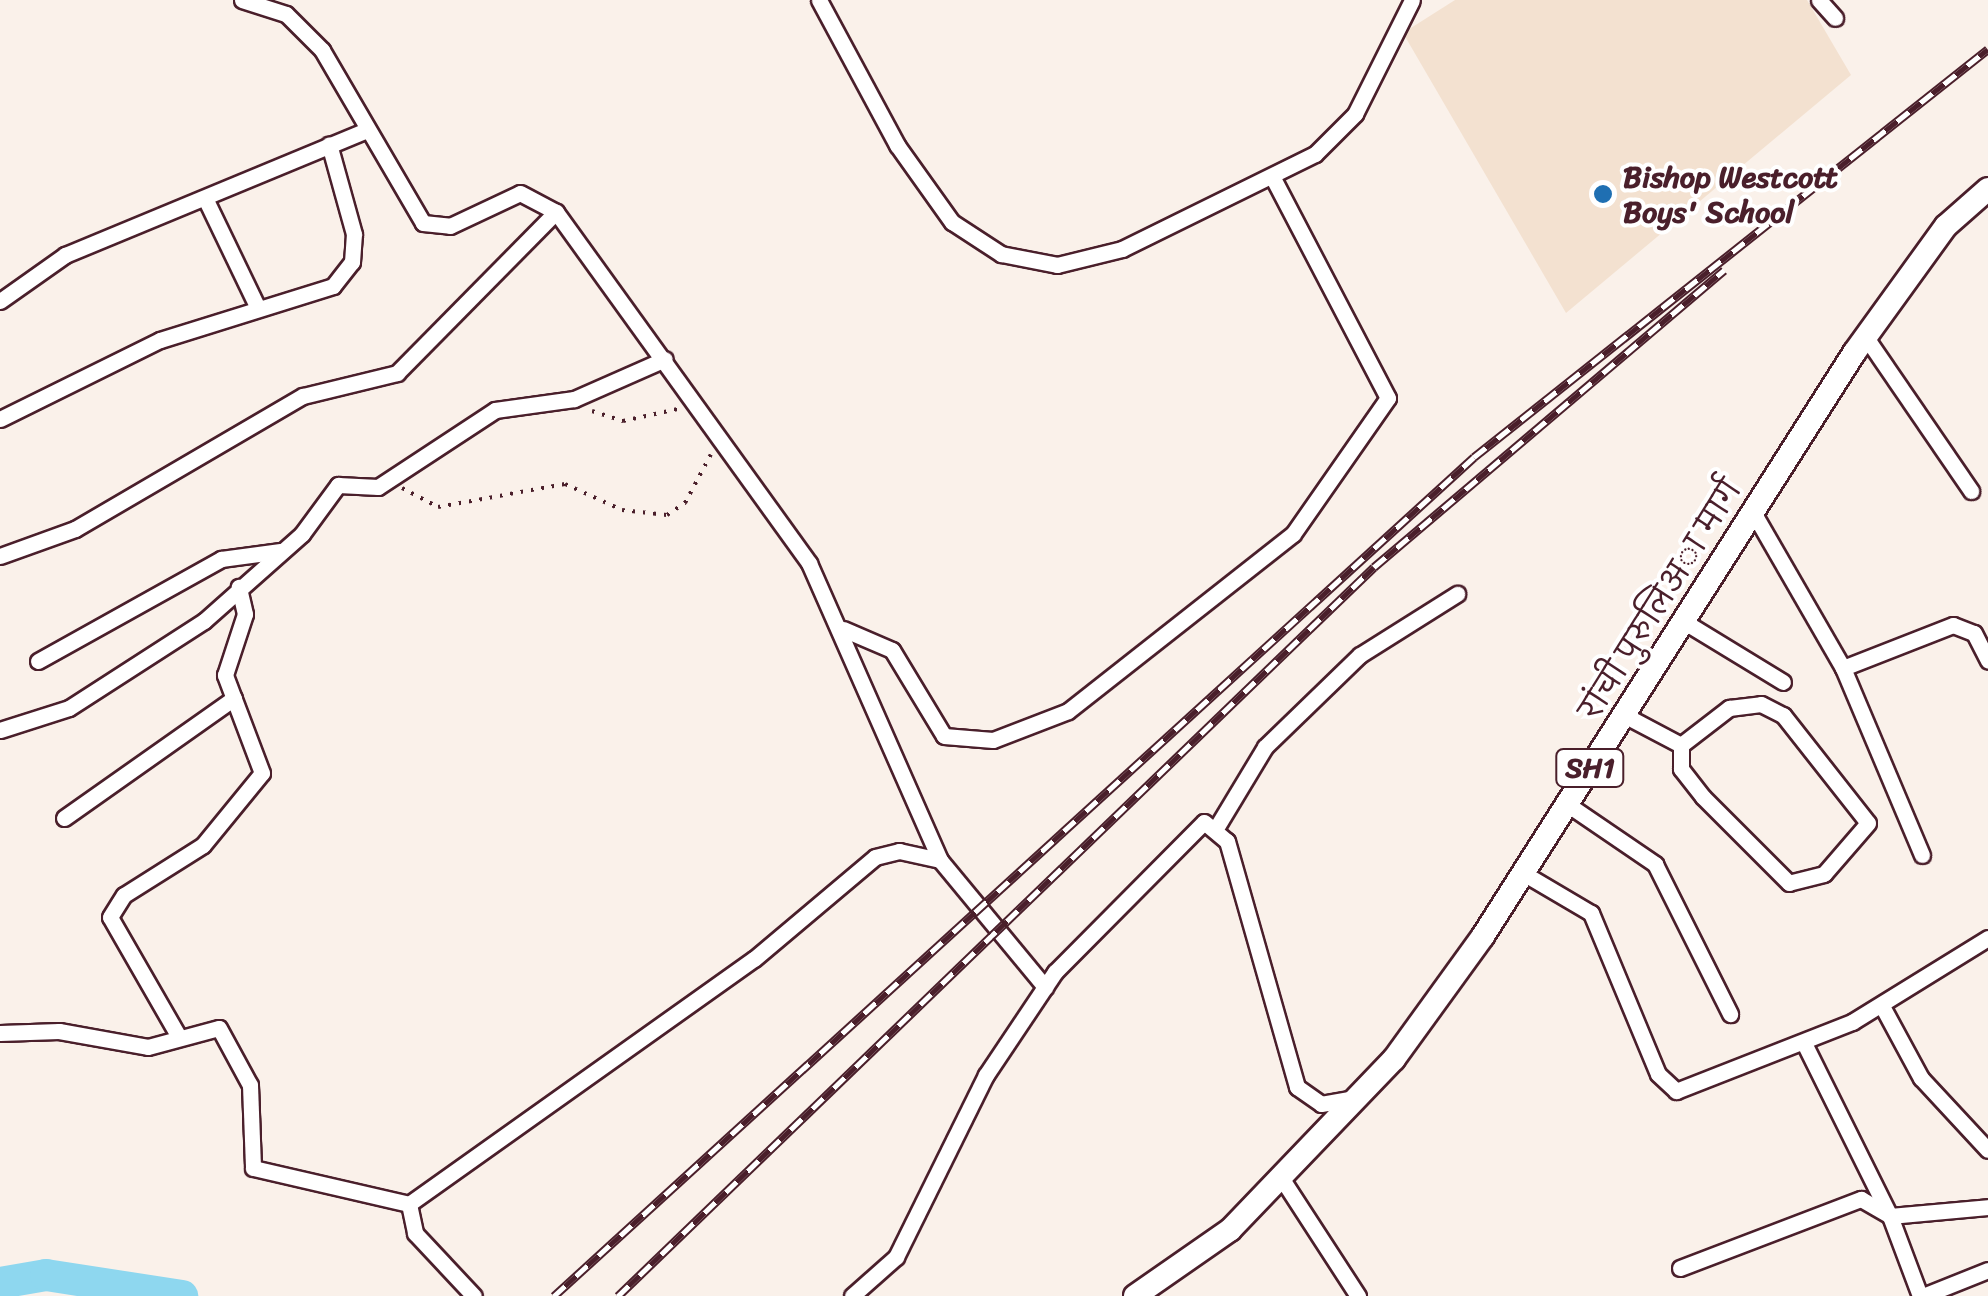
<!DOCTYPE html>
<html>
<head>
<meta charset="utf-8">
<style>
	body { margin:0 }
	#map { position:relative; width:1988px; height:1296px; overflow:hidden; background:#faf1ea; font-family:Sriracha,"Playpen Sans Deva",sans-serif }
	div>[style] { position:absolute }
	[style*='--x'] { left:calc(var(--x)*1px); top:calc(var(--y)*1px); width:calc(var(--w)*1px); rotate:calc(var(--a)*1deg) }
	.built>* { inset:0; background:#f3e1d0 }
	.river>* { height:32px; margin:-16px; padding:0 16px; transform-origin:16px; border-radius:16px; background:#8ed7ef }
	.path>* { height:4px; margin-top:-2px; transform-origin:0; background:repeating-linear-gradient(90deg,#4a1f2b 0 2.5px,transparent 0 10.5px) }
	.roads { filter:drop-shadow(2px 0 #4a1f2b) drop-shadow(-2px 0 #4a1f2b) drop-shadow(0 2px #4a1f2b) drop-shadow(0 -2px #4a1f2b) }
	.minor>* { height:15px; margin:-7.5px; padding:0 7.5px; transform-origin:7.5px; border-radius:7.5px; background:#fff }
	.primary>* { height:22px; margin:-11px; padding:0 11px; transform-origin:11px; border-radius:11px; background:#fff }
	.rail>* { height:9px; margin-top:-4.5px; transform-origin:0; background:repeating-linear-gradient(90deg,#fff 0 15px,#4a1f2b 0 30px); box-sizing:border-box; border-block:2px solid #4a1f2b }
	.dots>* { width:28px; height:28px; translate:-50% -50%; box-sizing:border-box; border:5px solid #fff; border-radius:50% }
	span { translate:-50% -50%; white-space:nowrap; text-align:center; line-height:1.15; -webkit-text-stroke:8px #fff; paint-order:stroke }
	.shield-label span { padding:2px 8px; background:#fff; border:2px solid; border-radius:8px; -webkit-text-stroke-width:0 }
	.shield-label { font-size:28px; color:#4a1f2b; font-weight:700 }
	.poi-label { font-size:30px; color:#4a1f2b; font-weight:700 }
	.left { translate:0 -50%; text-align:left }
	.street-label { font-size:30px; color:#4a1f2b }
</style>
</head>
<body>
<div id="map">
	<div class="built">
		<i style="clip-path:polygon(1455px 0,1807px 0,1851px 75px,1566px 313px,1403px 33px)"></i>
	</div>
	<div class="river">
		<i style="--x:0;--y:1283;--w:47;--a:-9.9"></i>
		<i style="--x:46;--y:1275;--w:138;--a:8.8"></i>
	</div>
	<div class="path">
		<i style="--x:592;--y:411;--w:33;--a:18"></i>
		<i style="--x:623;--y:421;--w:56;--a:-12.3"></i>
		<i style="--x:402;--y:488;--w:41;--a:27.8"></i>
		<i style="--x:438;--y:507;--w:129;--a:-10.3"></i>
		<i style="--x:565;--y:484;--w:63;--a:24.5"></i>
		<i style="--x:622;--y:510;--w:45;--a:6.3"></i>
		<i style="--x:667;--y:515;--w:22;--a:-34"></i>
		<i style="--x:685;--y:503;--w:55;--a:-62"></i>
	</div>
	<div class="roads">
		<div class="minor">
			<i style="--x:242;--y:0;--w:46;--a:17.7"></i>
			<i style="--x:286;--y:14;--w:51;--a:45"></i>
			<i style="--x:322;--y:50;--w:200;--a:59.7"></i>
			<i style="--x:423;--y:223;--w:27;--a:6"></i>
			<i style="--x:450;--y:226;--w:77;--a:-25.2"></i>
			<i style="--x:520;--y:193;--w:41;--a:27.8"></i>
			<i style="--x:556;--y:212;--w:433;--a:54.2"></i>
			<i style="--x:809;--y:563;--w:325;--a:66.2"></i>
			<i style="--x:940;--y:860;--w:165;--a:50.4"></i>
			<i style="--x:819;--y:0;--w:165;--a:61.7"></i>
			<i style="--x:897;--y:145;--w:95;--a:54.5"></i>
			<i style="--x:952;--y:222;--w:59;--a:33.1"></i>
			<i style="--x:1001;--y:254;--w:57;--a:11.1"></i>
			<i style="--x:1057;--y:265;--w:67;--a:-13.8"></i>
			<i style="--x:1122;--y:249;--w:215;--a:-26.2"></i>
			<i style="--x:1315;--y:154;--w:57;--a:-45"></i>
			<i style="--x:1355;--y:114;--w:127;--a:-63.4"></i>
			<i style="--x:1819;--y:0;--w:24;--a:48"></i>
			<i style="--x:205;--y:198;--w:120;--a:64.3"></i>
			<i style="--x:0;--y:301;--w:80;--a:-35.3"></i>
			<i style="--x:65;--y:255;--w:327;--a:-22.5"></i>
			<i style="--x:1865;--y:336;--w:188;--a:55.6"></i>
			<i style="--x:0;--y:419;--w:178;--a:-26.3"></i>
			<i style="--x:160;--y:340;--w:181;--a:-17.3"></i>
			<i style="--x:333;--y:286;--w:31;--a:-52"></i>
			<i style="--x:352;--y:262;--w:28;--a:-86"></i>
			<i style="--x:354;--y:234;--w:93;--a:-105.5"></i>
			<i style="--x:1753;--y:512;--w:180;--a:60"></i>
			<i style="--x:1843;--y:668;--w:118;--a:-21.4"></i>
			<i style="--x:1953;--y:625;--w:22;--a:21"></i>
			<i style="--x:1974;--y:633;--w:31;--a:63"></i>
			<i style="--x:0;--y:556;--w:80;--a:-19.8"></i>
			<i style="--x:75;--y:529;--w:264;--a:-30.3"></i>
			<i style="--x:303;--y:396;--w:97;--a:-13.7"></i>
			<i style="--x:397;--y:373;--w:226;--a:-45.4"></i>
			<i style="--x:1683;--y:621;--w:117;--a:31.4"></i>
			<i style="--x:843;--y:629;--w:53;--a:23.2"></i>
			<i style="--x:892;--y:650;--w:100;--a:58.8"></i>
			<i style="--x:944;--y:736;--w:49;--a:4.7"></i>
			<i style="--x:993;--y:740;--w:80;--a:-21.1"></i>
			<i style="--x:1068;--y:711;--w:286;--a:-38.2"></i>
			<i style="--x:1293;--y:534;--w:166;--a:-55.1"></i>
			<i style="--x:1388;--y:398;--w:250;--a:-117.6"></i>
			<i style="--x:38;--y:661;--w:210;--a:-29.1"></i>
			<i style="--x:221;--y:559;--w:60;--a:-7.7"></i>
			<i style="--x:1843;--y:668;--w:203;--a:67.1"></i>
			<i style="--x:1624;--y:715;--w:64;--a:27.8"></i>
			<i style="--x:1681;--y:745;--w:61;--a:-37.6"></i>
			<i style="--x:1729;--y:708;--w:32;--a:-7"></i>
			<i style="--x:1761;--y:704;--w:25;--a:27"></i>
			<i style="--x:1783;--y:715;--w:137;--a:51.8"></i>
			<i style="--x:1868;--y:823;--w:67;--a:130.8"></i>
			<i style="--x:1824;--y:874;--w:36;--a:166"></i>
			<i style="--x:1789;--y:883;--w:122;--a:-135"></i>
			<i style="--x:1703;--y:797;--w:36;--a:-128"></i>
			<i style="--x:1681;--y:769;--w:24;--a:-90"></i>
			<i style="--x:0;--y:730;--w:72;--a:-17.7"></i>
			<i style="--x:69;--y:708;--w:161;--a:-32.8"></i>
			<i style="--x:204;--y:621;--w:131;--a:-41.6"></i>
			<i style="--x:302;--y:534;--w:61;--a:-53.7"></i>
			<i style="--x:338;--y:485;--w:40;--a:2.9"></i>
			<i style="--x:378;--y:487;--w:140;--a:-33.3"></i>
			<i style="--x:495;--y:410;--w:80;--a:-7.9"></i>
			<i style="--x:574;--y:399;--w:99;--a:-23.7"></i>
			<i style="--x:1567;--y:804;--w:107;--a:34.3"></i>
			<i style="--x:1655;--y:864;--w:168;--a:63.4"></i>
			<i style="--x:64;--y:818;--w:208;--a:-35.2"></i>
			<i style="--x:1218;--y:825;--w:91;--a:-58.9"></i>
			<i style="--x:1265;--y:747;--w:132;--a:-44.1"></i>
			<i style="--x:1360;--y:655;--w:115;--a:-32.2"></i>
			<i style="--x:1523;--y:873;--w:79;--a:30.5"></i>
			<i style="--x:1591;--y:913;--w:174;--a:67.4"></i>
			<i style="--x:1658;--y:1074;--w:25;--a:43"></i>
			<i style="--x:1676;--y:1091;--w:189;--a:-21.4"></i>
			<i style="--x:1852;--y:1022;--w:160;--a:-31.7"></i>
			<i style="--x:1882;--y:1006;--w:82;--a:61.6"></i>
			<i style="--x:1921;--y:1078;--w:98;--a:47.1"></i>
			<i style="--x:0;--y:1033;--w:59;--a:-1.9"></i>
			<i style="--x:59;--y:1031;--w:90;--a:10.2"></i>
			<i style="--x:148;--y:1047;--w:73;--a:-15"></i>
			<i style="--x:219;--y:1028;--w:65;--a:61.5"></i>
			<i style="--x:250;--y:1085;--w:83;--a:87.9"></i>
			<i style="--x:253;--y:1168;--w:160;--a:13"></i>
			<i style="--x:409;--y:1204;--w:423;--a:-35.4"></i>
			<i style="--x:754;--y:959;--w:158;--a:-40.1"></i>
			<i style="--x:875;--y:857;--w:25;--a:-14"></i>
			<i style="--x:899;--y:851;--w:42;--a:12.4"></i>
			<i style="--x:179;--y:1037;--w:138;--a:-119.9"></i>
			<i style="--x:110;--y:917;--w:26;--a:-58"></i>
			<i style="--x:124;--y:895;--w:93;--a:-32.3"></i>
			<i style="--x:203;--y:845;--w:93;--a:-50.7"></i>
			<i style="--x:262;--y:773;--w:105;--a:-110.7"></i>
			<i style="--x:225;--y:675;--w:64;--a:-71.8"></i>
			<i style="--x:245;--y:614;--w:28;--a:-103"></i>
			<i style="--x:1804;--y:1043;--w:193;--a:63.6"></i>
			<i style="--x:1890;--y:1216;--w:98;--a:-5.2"></i>
			<i style="--x:1282;--y:1179;--w:140;--a:57"></i>
			<i style="--x:409;--y:1204;--w:30;--a:78"></i>
			<i style="--x:415;--y:1233;--w:86;--a:46.9"></i>
			<i style="--x:1680;--y:1268;--w:194;--a:-20.9"></i>
			<i style="--x:1861;--y:1199;--w:34;--a:30"></i>
			<i style="--x:1890;--y:1216;--w:85;--a:69.4"></i>
			<i style="--x:852;--y:1296;--w:59;--a:-41.6"></i>
			<i style="--x:896;--y:1257;--w:203;--a:-63.7"></i>
			<i style="--x:986;--y:1075;--w:124;--a:-56.2"></i>
			<i style="--x:1055;--y:972;--w:211;--a:-45.2"></i>
			<i style="--x:1204;--y:822;--w:30;--a:40"></i>
			<i style="--x:1227;--y:841;--w:256;--a:74.1"></i>
			<i style="--x:1297;--y:1087;--w:29;--a:35"></i>
			<i style="--x:1321;--y:1104;--w:36;--a:-10"></i>
			<i style="--x:1923;--y:1296;--w:70;--a:-21.8"></i>
		</div>
		<div class="primary">
			<i style="--x:1135;--y:1296;--w:116;--a:-34.8"></i>
			<i style="--x:1230;--y:1230;--w:237;--a:-46.2"></i>
			<i style="--x:1394;--y:1059;--w:152;--a:-54.1"></i>
			<i style="--x:1483;--y:936;--w:691;--a:-57.53"></i>
			<i style="--x:1854;--y:353;--w:157;--a:-54.1"></i>
			<i style="--x:1946;--y:226;--w:56;--a:-41.4"></i>
		</div>
	</div>
	<div class="rail">
		<i style="--x:554;--y:1296;--w:1245;--a:-42.36"></i>
		<i style="--x:1474;--y:457;--w:656;--a:-38.44"></i>
		<i style="--x:618;--y:1296;--w:1050;--a:-43.96"></i>
		<i style="--x:1374;--y:567;--w:459;--a:-40.3"></i>
	</div>
	<div class="dots">
		<i style="left:1603px;top:194px;background:#1f6fb2"></i>
	</div>
	<div class="shield-label">
		<span style="left:1590px;top:768px">SH1</span>
	</div>
	<div class="poi-label">
		<span class="left" style="left:1623px;top:194px">Bishop Westcott<br>Boys' School</span>
	</div>
	<div class="street-label">
		<span style="left:1661px;top:600px;rotate:-58deg">रांची पुरुलिअा मार्ग</span>
	</div>
</div>
</body>
</html>
